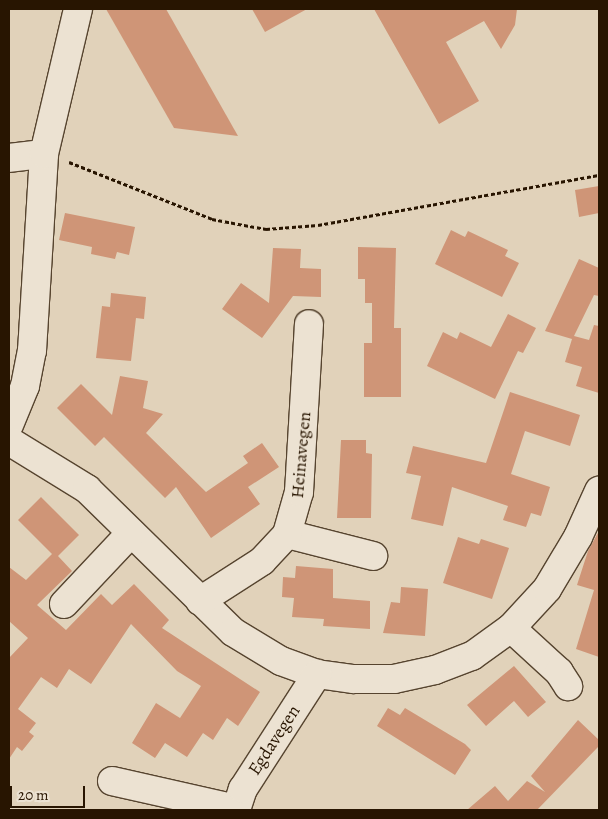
<!DOCTYPE html>
<html>
<head>
<meta charset="utf-8">
<style>
	body { margin:0 }
	#map { position:relative; width:608px; height:819px; overflow:hidden; background:#e1d2ba; font-family:Alegreya,serif }
	div>[style] { position:absolute }
	[style*='--x'] { left:calc(var(--x)*1px); top:calc(var(--y)*1px); width:calc(var(--w)*1px); rotate:calc(var(--a)*1deg) }
	.building>* { inset:0; background:#cf9577 }
	.path>* { height:3px; margin-top:-1.5px; transform-origin:0; background:repeating-linear-gradient(90deg,#281501 0 4px,transparent 0 6.5px) }
	.roads { filter:drop-shadow(1px 0 #56442f) drop-shadow(-1px 0 #56442f) drop-shadow(0 1px #56442f) drop-shadow(0 -1px #56442f) }
	.minor>* { height:28px; margin:-14px; padding:0 14px; transform-origin:14px; border-radius:14px; background:#ece2d2 }
	span { translate:-50% -50%; white-space:nowrap; text-align:center; line-height:1.15; -webkit-text-stroke:5px #ece2d2; paint-order:stroke }
	.street-label { font-size:18px; color:#281501 }
	.frame { position:absolute; inset:0; border:10px solid #281501; pointer-events:none }
	.scale { position:absolute; left:10px; top:786px; width:75px; height:22px; box-sizing:border-box; border:2px solid #281501; border-top:0; padding-left:6px; font-size:15px; line-height:18px; white-space:nowrap; color:#281501; -webkit-text-stroke:4px #ece2d2; paint-order:stroke }
</style>
</head>
<body>
<div id="map">
	<div class="building">
		<i style="clip-path:polygon(106px 9px,166px 9px,238px 136px,174px 128px)"></i>
		<i style="clip-path:polygon(252px 9px,307px 9px,265px 32px)"></i>
		<i style="clip-path:polygon(374px 9px,517px 9px,515px 25px,501px 49px,484px 21px,446px 42px,479px 101px,439px 124px)"></i>
		<i style="clip-path:polygon(599px 186px,599px 213px,579px 217px,575px 190px)"></i>
		<i style="clip-path:polygon(65px 213px,135px 227px,129px 255px,117px 252px,115px 259px,91px 254px,92px 247px,59px 240px)"></i>
		<i style="clip-path:polygon(451px 230px,465px 237px,468px 231px,508px 250px,505px 256px,519px 263px,502px 297px,435px 264px)"></i>
		<i style="clip-path:polygon(358px 247px,396px 248px,394px 328px,401px 328px,401px 397px,364px 397px,364px 343px,372px 343px,372px 303px,365px 303px,365px 279px,358px 279px)"></i>
		<i style="clip-path:polygon(273px 248px,301px 249px,300px 268px,321px 269px,321px 297px,293px 296px,262px 338px,222px 309px,241px 283px,269px 303px)"></i>
		<i style="clip-path:polygon(579px 259px,599px 268px,599px 296px,594px 295px,574px 336px,589px 340px,594px 325px,599px 326px,599px 393px,576px 386px,582px 367px,565px 362px,572px 339px,545px 331px)"></i>
		<i style="clip-path:polygon(111px 293px,146px 297px,144px 319px,136px 318px,131px 361px,96px 358px,102px 306px,110px 307px)"></i>
		<i style="clip-path:polygon(508px 314px,536px 328px,523px 353px,518px 351px,495px 399px,427px 366px,443px 332px,457px 339px,460px 332px,491px 347px)"></i>
		<i style="clip-path:polygon(120px 376px,148px 381px,143px 408px,163px 414px,146px 433px,206px 492px,248px 463px,243px 456px,262px 443px,279px 467px,248px 487px,260px 504px,211px 538px,176px 487px,165px 498px,104px 437px,95px 446px,57px 408px,81px 384px,112px 415px)"></i>
		<i style="clip-path:polygon(510px 392px,580px 415px,570px 446px,525px 431px,511px 474px,550px 487px,541px 516px,531px 513px,526px 527px,503px 520px,508px 506px,452px 487px,443px 526px,411px 519px,421px 476px,406px 473px,413px 446px,486px 463px)"></i>
		<i style="clip-path:polygon(341px 440px,366px 440px,366px 453px,372px 454px,371px 518px,337px 518px)"></i>
		<i style="clip-path:polygon(41px 497px,79px 535px,58px 556px,72px 571px,37px 605px,66px 630px,101px 594px,112px 605px,134px 584px,169px 620px,162px 628px,260px 692px,238px 726px,227px 718px,213px 740px,203px 733px,187px 757px,165px 743px,155px 758px,132px 743px,156px 703px,180px 718px,201px 686px,177px 671px,131px 624px,91px 684px,69px 669px,57px 688px,41px 677px,18px 709px,36px 723px,29px 732px,34px 736px,22px 751px,17px 747px,9px 759px,9px 658px,28px 638px,9px 621px,9px 567px,26px 580px,52px 554px,18px 520px)"></i>
		<i style="clip-path:polygon(599px 531px,599px 657px,576px 649px,594px 590px,577px 585px,588px 551px)"></i>
		<i style="clip-path:polygon(458px 537px,479px 544px,481px 539px,509px 548px,492px 599px,443px 583px)"></i>
		<i style="clip-path:polygon(296px 566px,333px 569px,333px 598px,370px 601px,370px 629px,323px 626px,324px 619px,292px 617px,294px 598px,282px 597px,283px 577px,295px 578px)"></i>
		<i style="clip-path:polygon(401px 587px,428px 589px,425px 636px,383px 633px,391px 602px,400px 603px)"></i>
		<i style="clip-path:polygon(514px 666px,546px 702px,528px 717px,514px 701px,486px 726px,467px 705px)"></i>
		<i style="clip-path:polygon(388px 708px,400px 715px,405px 708px,465px 744px,471px 750px,455px 775px,377px 726px)"></i>
		<i style="clip-path:polygon(578px 720px,599px 740px,599px 746px,537px 810px,467px 810px,495px 786px,508px 801px,527px 781px,545px 792px,531px 776px)"></i>
	</div>
	<div class="path">
		<i style="--x:69;--y:162;--w:154;--a:21.7"></i>
		<i style="--x:212;--y:219;--w:55;--a:10.5"></i>
		<i style="--x:266;--y:229;--w:52;--a:-4.4"></i>
		<i style="--x:318;--y:225;--w:285;--a:-10.1"></i>
	</div>
	<div class="roads">
		<div class="minor">
			<i style="--x:9;--y:158;--w:35;--a:-7"></i>
			<i style="--x:9;--y:425;--w:42;--a:-67.7"></i>
			<i style="--x:25;--y:386;--w:36;--a:-79"></i>
			<i style="--x:32;--y:351;--w:197;--a:-86.5"></i>
			<i style="--x:44;--y:154;--w:149;--a:-76.8"></i>
			<i style="--x:9;--y:441;--w:92;--a:31.6"></i>
			<i style="--x:87;--y:489;--w:204;--a:44.4"></i>
			<i style="--x:233;--y:632;--w:56;--a:31.1"></i>
			<i style="--x:281;--y:661;--w:38;--a:20"></i>
			<i style="--x:317;--y:674;--w:37;--a:8"></i>
			<i style="--x:354;--y:679;--w:40;--a:0"></i>
			<i style="--x:394;--y:679;--w:42;--a:-12.4"></i>
			<i style="--x:435;--y:670;--w:40;--a:-21"></i>
			<i style="--x:472;--y:656;--w:48;--a:-35.7"></i>
			<i style="--x:511;--y:628;--w:53;--a:-47.3"></i>
			<i style="--x:547;--y:589;--w:61;--a:-59.2"></i>
			<i style="--x:578;--y:537;--w:51;--a:-65.5"></i>
			<i style="--x:287;--y:534;--w:89;--a:14.3"></i>
			<i style="--x:200;--y:601;--w:74;--a:-32.8"></i>
			<i style="--x:262;--y:561;--w:37;--a:-47"></i>
			<i style="--x:287;--y:534;--w:44;--a:-74.1"></i>
			<i style="--x:299;--y:492;--w:168;--a:-86.6"></i>
			<i style="--x:64;--y:604;--w:98;--a:-46.7"></i>
			<i style="--x:511;--y:628;--w:65;--a:42.5"></i>
			<i style="--x:559;--y:672;--w:17;--a:57"></i>
			<i style="--x:112;--y:781;--w:127;--a:12.7"></i>
			<i style="--x:236;--y:810;--w:22;--a:-72"></i>
			<i style="--x:243;--y:789;--w:137;--a:-57.2"></i>
		</div>
	</div>
	<div class="street-label">
		<span style="left:301px;top:455px;rotate:-85deg">Heinavegen</span>
		<span style="left:274px;top:740px;rotate:-57deg">Egdavegen</span>
	</div>
	<div class="frame"></div>
	<div class="scale">20 m</div>
</div>
</body>
</html>
